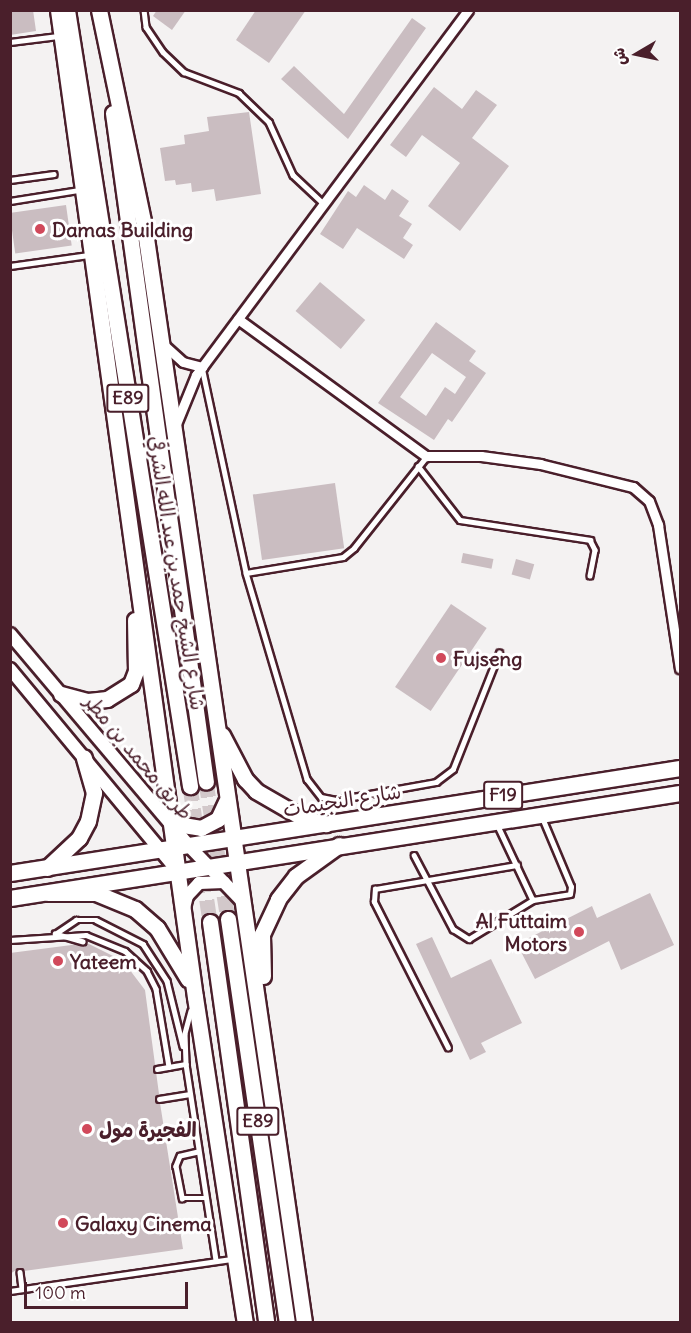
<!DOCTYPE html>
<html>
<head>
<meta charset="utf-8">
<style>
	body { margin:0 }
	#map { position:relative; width:691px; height:1333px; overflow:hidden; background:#f4f2f2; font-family:Delius,"Playpen Sans Arabic",sans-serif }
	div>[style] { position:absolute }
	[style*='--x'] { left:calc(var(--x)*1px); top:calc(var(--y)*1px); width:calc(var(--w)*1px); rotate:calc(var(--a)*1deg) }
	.building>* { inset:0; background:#cabdc1; transform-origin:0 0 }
	.trunk-tunnel>* { height:15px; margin-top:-7.5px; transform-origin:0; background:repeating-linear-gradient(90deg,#d2c8ca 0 15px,transparent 0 23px) }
	.roads { filter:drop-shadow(2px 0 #4a1f2b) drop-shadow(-2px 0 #4a1f2b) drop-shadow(0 2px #4a1f2b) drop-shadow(0 -2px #4a1f2b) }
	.service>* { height:4.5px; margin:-2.25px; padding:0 2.25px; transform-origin:2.25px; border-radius:2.25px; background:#fff }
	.minor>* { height:9px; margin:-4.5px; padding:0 4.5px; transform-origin:4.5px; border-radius:4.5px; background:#fff }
	.tertiary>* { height:12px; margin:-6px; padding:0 6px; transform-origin:6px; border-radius:6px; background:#fff }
	.primary>* { height:15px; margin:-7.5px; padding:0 7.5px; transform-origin:7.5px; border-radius:7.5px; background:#fff }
	.trunk>* { height:15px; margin:-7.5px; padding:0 7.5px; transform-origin:7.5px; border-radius:7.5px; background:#fff }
	.dots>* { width:16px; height:16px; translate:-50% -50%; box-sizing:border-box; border:3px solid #fff; border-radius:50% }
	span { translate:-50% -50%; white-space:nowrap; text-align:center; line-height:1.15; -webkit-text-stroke:6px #fff; paint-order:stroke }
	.shield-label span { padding:2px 4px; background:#fff; border:2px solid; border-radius:4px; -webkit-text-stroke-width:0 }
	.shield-label { font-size:18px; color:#4a1f2b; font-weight:700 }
	.poi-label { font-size:20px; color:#4a1f2b; font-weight:700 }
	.left { translate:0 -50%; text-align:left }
	.right { translate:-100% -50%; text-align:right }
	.street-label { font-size:20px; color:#4a1f2b }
	.frame { position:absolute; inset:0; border:12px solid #4a1f2b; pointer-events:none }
	.north { position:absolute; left:607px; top:24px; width:60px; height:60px; -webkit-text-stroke:4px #fff; paint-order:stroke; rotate:261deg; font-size:16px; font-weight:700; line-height:24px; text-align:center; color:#4a1f2b }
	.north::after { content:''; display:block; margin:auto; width:21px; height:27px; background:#4a1f2b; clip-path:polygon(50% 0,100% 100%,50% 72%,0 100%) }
	.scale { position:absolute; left:24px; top:1282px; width:164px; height:27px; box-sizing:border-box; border:3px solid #4a1f2b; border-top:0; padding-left:8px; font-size:18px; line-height:21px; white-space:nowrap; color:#4a1f2b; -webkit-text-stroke:4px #fff; paint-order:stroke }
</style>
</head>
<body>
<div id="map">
	<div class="building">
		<i style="clip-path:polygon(10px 10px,33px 10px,36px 31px,10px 35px)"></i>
		<i style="clip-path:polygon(157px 10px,186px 10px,172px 30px,153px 16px)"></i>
		<i style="clip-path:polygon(256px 10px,306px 10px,269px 63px,236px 40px)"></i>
		<i style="clip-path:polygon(412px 18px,426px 28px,348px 139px,281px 79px,294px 66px,344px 114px)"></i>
		<i style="clip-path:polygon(434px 87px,462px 109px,476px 90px,497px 105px,472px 138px,509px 166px,460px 231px,428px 206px,460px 163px,422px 135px,406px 157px,390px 145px)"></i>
		<i style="clip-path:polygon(249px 112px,261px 194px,216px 201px,214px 189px,192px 192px,191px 183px,176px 185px,175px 180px,165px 181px,160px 148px,185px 144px,184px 135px,209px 131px,207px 117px)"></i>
		<i style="clip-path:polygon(364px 185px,385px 200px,392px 189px,409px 201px,399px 216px,412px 224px,403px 238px,413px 245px,404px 259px,357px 228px,343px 249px,320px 234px,348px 191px,356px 197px)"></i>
		<i style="left:66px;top:205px;width:41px;height:57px;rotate:82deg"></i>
		<i style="left:320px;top:282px;width:59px;height:38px;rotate:40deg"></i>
		<i style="clip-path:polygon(evenodd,436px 322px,476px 351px,469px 361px,486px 373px,452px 422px,448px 419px,434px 440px,378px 403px,436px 322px,432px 353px,466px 377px,455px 394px,445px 387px,426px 416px,400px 397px,432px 353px)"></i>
		<i style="left:335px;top:483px;width:66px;height:83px;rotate:82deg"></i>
		<i style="left:463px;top:553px;width:31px;height:10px;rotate:11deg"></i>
		<i style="left:516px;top:559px;width:19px;height:16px;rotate:16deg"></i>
		<i style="left:451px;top:604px;width:43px;height:100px;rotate:34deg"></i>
		<i style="clip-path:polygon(650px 893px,674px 945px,621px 970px,609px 941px,535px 979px,517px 944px,592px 906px,597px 918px)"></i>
		<i style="clip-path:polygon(432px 937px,451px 978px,491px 959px,522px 1023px,481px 1043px,486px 1052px,470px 1060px,416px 944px)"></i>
		<i style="clip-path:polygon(87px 943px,123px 961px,145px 990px,159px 1094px,155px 1099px,160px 1103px,183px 1249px,24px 1271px,19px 1268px,10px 1274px,10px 953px)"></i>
	</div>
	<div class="trunk-tunnel">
		<i style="--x:206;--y:782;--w:139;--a:80.9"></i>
		<i style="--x:190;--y:786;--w:137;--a:81.6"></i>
	</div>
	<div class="roads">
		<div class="service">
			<i style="--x:144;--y:10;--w:17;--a:83"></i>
			<i style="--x:146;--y:27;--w:30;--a:56"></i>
			<i style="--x:163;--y:52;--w:29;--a:44"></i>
			<i style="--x:184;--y:72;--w:59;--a:20.9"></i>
			<i style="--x:239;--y:93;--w:42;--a:44"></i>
			<i style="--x:269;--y:122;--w:58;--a:65.6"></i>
			<i style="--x:293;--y:175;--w:42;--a:43.1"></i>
			<i style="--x:10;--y:42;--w:48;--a:-7.1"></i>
			<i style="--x:10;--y:180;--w:44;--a:-7.8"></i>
			<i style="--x:10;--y:201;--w:70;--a:-9.1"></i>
			<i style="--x:10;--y:266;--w:79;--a:-8"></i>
			<i style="--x:202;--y:367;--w:211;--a:77.9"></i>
			<i style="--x:246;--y:573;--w:215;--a:73.5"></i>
			<i style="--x:307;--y:779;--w:23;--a:52"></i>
			<i style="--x:321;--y:797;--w:15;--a:11"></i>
			<i style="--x:336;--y:800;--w:102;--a:-10.2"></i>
			<i style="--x:436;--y:782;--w:21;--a:-37"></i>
			<i style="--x:453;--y:769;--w:125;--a:-68.4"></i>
			<i style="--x:418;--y:466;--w:68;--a:52.1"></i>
			<i style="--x:460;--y:520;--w:132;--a:8.7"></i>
			<i style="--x:590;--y:540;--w:11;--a:63"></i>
			<i style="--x:595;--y:550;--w:26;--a:101"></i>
			<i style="--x:246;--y:573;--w:98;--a:-9.4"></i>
			<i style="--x:343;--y:557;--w:14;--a:-39"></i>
			<i style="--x:354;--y:548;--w:116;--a:-51.6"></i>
			<i style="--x:497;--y:824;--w:84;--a:64.7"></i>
			<i style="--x:414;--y:855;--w:84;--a:62.2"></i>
			<i style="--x:453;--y:929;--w:19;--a:32"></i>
			<i style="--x:469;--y:939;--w:75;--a:-31.4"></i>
			<i style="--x:533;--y:900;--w:37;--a:-9"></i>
			<i style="--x:570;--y:894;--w:7;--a:-82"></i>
			<i style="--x:571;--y:887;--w:75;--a:-112.8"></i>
			<i style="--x:10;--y:940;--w:76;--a:-3.8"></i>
			<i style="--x:86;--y:935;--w:42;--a:22.3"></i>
			<i style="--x:125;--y:951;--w:30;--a:42"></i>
			<i style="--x:147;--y:971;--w:20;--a:63"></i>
			<i style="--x:156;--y:989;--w:79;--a:80.5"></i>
			<i style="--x:83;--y:942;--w:29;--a:-164"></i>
			<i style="--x:55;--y:934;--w:25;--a:-34"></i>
			<i style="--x:76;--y:920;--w:20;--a:0"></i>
			<i style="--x:96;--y:920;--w:53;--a:27.1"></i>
			<i style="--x:143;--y:944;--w:44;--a:57"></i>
			<i style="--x:167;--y:981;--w:67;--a:76.2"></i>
			<i style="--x:191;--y:1011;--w:24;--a:105"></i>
			<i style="--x:185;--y:1034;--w:30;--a:88"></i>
			<i style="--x:186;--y:1064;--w:199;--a:81.3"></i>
			<i style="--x:448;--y:1048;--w:164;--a:-116.9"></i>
			<i style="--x:374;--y:902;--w:13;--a:-86"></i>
			<i style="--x:375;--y:889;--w:144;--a:-9.6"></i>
			<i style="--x:157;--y:1069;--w:29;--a:-10"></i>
			<i style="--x:159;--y:1099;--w:31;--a:-9"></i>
			<i style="--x:198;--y:1152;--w:18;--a:167"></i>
			<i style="--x:180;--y:1156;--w:11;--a:112"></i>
			<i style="--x:176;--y:1166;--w:33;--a:79"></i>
			<i style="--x:182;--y:1198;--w:24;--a:0"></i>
			<i style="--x:20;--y:1272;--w:17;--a:83"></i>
			<i style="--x:10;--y:1291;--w:225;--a:-8.2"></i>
		</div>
		<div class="minor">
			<i style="--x:238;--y:319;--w:233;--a:36.1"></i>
			<i style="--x:426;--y:456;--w:55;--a:0"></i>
			<i style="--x:481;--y:456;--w:60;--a:7.7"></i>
			<i style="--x:540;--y:464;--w:96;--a:13.9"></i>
			<i style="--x:633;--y:487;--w:21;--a:41"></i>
			<i style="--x:649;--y:501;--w:26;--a:69"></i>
			<i style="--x:658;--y:525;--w:145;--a:81.3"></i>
			<i style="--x:164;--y:345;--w:25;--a:42"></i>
			<i style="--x:183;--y:362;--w:20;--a:15"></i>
			<i style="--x:176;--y:424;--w:53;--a:-67.8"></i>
			<i style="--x:196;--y:375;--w:455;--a:-53.3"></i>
		</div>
		<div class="tertiary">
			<i style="--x:10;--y:634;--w:277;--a:49.8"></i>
			<i style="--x:189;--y:846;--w:76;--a:46.1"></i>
			<i style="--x:10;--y:669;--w:263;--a:50.3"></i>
			<i style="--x:184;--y:908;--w:12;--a:-76"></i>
			<i style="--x:187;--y:896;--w:18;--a:-47"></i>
			<i style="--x:199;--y:883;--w:25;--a:-2"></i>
		</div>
		<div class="primary">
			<i style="--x:47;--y:868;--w:44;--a:-43.2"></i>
			<i style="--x:79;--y:838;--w:19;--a:-62"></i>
			<i style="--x:88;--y:821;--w:29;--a:-78"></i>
			<i style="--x:94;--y:793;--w:37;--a:-106"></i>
			<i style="--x:10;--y:873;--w:678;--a:-8.91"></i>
			<i style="--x:10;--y:898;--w:678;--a:-8.91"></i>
		</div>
		<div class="trunk">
			<i style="--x:58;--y:10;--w:996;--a:82.1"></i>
			<i style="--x:195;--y:997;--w:329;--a:81.3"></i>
			<i style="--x:67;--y:10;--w:786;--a:80.99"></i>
			<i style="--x:99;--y:10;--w:226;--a:78.2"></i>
			<i style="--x:145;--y:231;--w:1103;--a:81.71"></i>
			<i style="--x:113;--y:113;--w:675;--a:82.09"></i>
			<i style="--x:61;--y:694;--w:28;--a:15"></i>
			<i style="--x:88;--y:701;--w:19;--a:-6"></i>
			<i style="--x:107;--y:699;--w:28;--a:-32"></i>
			<i style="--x:131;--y:684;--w:14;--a:-69"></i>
			<i style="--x:136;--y:671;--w:51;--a:-91.1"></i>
			<i style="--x:222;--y:735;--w:50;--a:62.4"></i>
			<i style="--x:245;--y:779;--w:16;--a:47"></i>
			<i style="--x:256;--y:791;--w:52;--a:30"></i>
			<i style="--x:301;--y:817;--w:26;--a:16"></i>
			<i style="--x:169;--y:811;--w:20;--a:45"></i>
			<i style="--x:183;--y:825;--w:18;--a:9"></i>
			<i style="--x:201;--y:828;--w:19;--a:-28"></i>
			<i style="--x:218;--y:819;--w:19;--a:-65"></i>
			<i style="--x:48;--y:893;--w:48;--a:0"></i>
			<i style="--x:96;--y:893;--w:42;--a:22.3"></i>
			<i style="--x:135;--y:909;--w:29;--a:41"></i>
			<i style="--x:157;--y:928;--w:60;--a:58.7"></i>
			<i style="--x:228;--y:919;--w:407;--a:81.7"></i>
			<i style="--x:210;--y:922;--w:404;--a:82"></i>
			<i style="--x:263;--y:976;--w:42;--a:-91.4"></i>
			<i style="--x:262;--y:934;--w:38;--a:-65"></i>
			<i style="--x:278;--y:899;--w:29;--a:-52"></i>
			<i style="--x:296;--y:876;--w:53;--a:-35.8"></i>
		</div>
	</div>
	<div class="dots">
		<i style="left:40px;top:229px;background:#d1495b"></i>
		<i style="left:441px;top:658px;background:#d1495b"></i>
		<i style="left:579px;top:932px;background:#d1495b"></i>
		<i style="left:58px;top:961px;background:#d1495b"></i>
		<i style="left:87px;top:1129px;background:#d1495b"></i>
		<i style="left:63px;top:1223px;background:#d1495b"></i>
	</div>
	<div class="shield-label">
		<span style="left:128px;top:398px">E89</span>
		<span style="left:503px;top:795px">F19</span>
		<span style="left:258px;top:1121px">E89</span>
	</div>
	<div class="poi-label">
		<span class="left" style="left:52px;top:229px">Damas Building</span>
		<span class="left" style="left:453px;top:658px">Fujseng</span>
		<span class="right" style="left:567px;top:932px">Al Futtaim<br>Motors</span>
		<span class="left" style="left:70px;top:961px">Yateem</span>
		<span class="left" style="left:99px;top:1129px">الفجيرة مول</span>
		<span class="left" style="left:75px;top:1223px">Galaxy Cinema</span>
	</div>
	<div class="street-label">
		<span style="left:177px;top:573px;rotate:81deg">شارع الشيخ حمد بن عبد الله الشرقي</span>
		<span style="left:139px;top:757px;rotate:50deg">طريق محمد بن مطر</span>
		<span style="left:342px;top:800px;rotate:-9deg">شارع النجيمات</span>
	</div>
	<div class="frame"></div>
	<div class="north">ش</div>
	<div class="scale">100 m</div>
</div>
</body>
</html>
